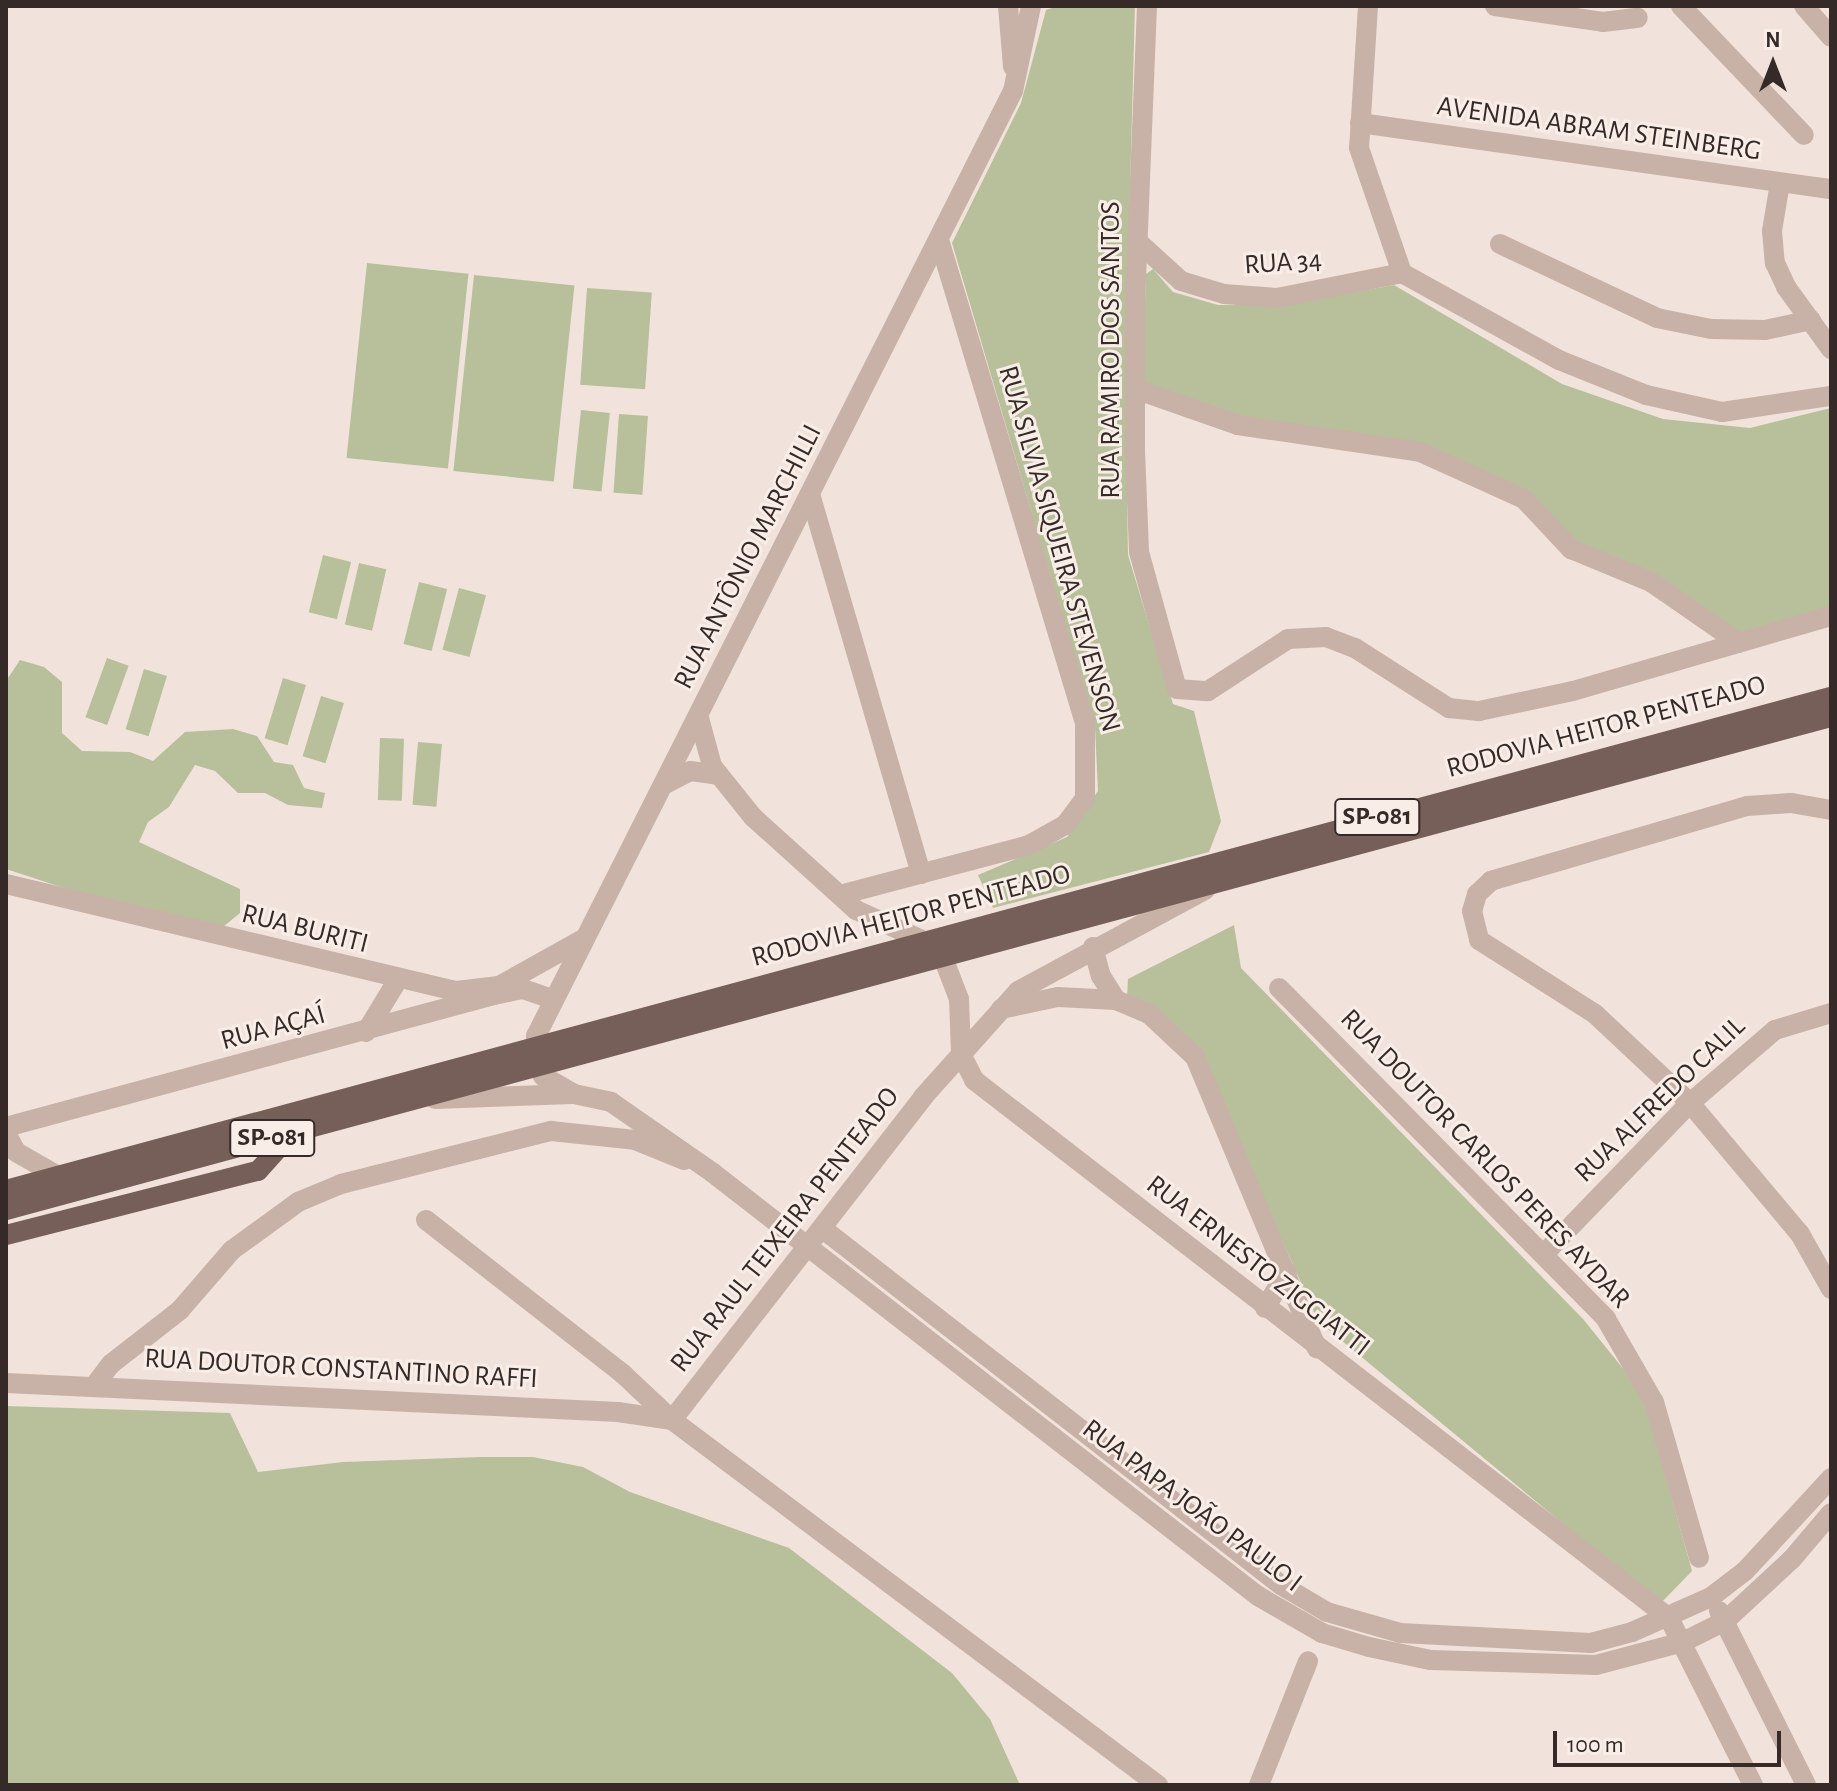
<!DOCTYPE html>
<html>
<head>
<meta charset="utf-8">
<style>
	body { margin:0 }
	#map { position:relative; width:1837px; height:1791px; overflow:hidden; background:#f1e3db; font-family:"Alegreya Sans",sans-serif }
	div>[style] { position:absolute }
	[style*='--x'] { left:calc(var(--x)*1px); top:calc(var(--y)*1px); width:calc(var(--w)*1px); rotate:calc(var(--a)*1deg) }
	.green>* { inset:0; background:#b8bf9b; transform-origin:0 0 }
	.minor>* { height:20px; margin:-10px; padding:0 10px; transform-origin:10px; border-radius:10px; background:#c8b2a7 }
	.major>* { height:20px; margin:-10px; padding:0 10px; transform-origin:10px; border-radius:10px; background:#765f59 }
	span { translate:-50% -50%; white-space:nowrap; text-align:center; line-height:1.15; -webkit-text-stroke:6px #f8eee7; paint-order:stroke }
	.shield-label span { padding:2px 6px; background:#f8eee7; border:2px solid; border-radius:6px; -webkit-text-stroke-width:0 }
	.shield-label { font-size:26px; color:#352a27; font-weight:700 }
	.street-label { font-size:28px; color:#352a27 }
	.frame { position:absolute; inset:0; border:8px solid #352a27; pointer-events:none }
	.north { position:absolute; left:1733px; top:24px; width:80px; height:80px; -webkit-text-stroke:6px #f8eee7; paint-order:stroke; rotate:0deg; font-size:22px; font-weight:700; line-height:32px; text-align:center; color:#352a27 }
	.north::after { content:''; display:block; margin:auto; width:28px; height:36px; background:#352a27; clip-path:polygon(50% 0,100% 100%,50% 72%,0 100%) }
	.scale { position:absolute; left:1553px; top:1731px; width:228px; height:36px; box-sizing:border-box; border:4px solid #352a27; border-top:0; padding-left:10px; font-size:24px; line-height:28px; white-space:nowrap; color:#352a27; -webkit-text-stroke:6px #f8eee7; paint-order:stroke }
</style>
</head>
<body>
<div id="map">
	<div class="green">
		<i style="clip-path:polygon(1058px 6px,1135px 6px,1125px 371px,1128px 555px,1173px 704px,1194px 711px,1221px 821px,1209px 852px,993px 908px,978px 875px,1067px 837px,1098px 791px,1095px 727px,952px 243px,1021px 103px,1046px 10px)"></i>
		<i style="left:367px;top:263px;width:102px;height:196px;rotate:6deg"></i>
		<i style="clip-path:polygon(1153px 269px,1173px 292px,1218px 305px,1285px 305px,1394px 285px,1562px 384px,1663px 419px,1750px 428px,1831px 408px,1831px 610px,1738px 636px,1573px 546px,1527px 497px,1424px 448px,1230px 418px,1142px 382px,1146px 274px)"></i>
		<i style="left:474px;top:275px;width:101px;height:197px;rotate:6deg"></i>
		<i style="left:587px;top:288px;width:65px;height:97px;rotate:4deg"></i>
		<i style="left:581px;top:410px;width:29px;height:79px;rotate:6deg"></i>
		<i style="left:619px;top:414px;width:29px;height:79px;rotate:4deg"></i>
		<i style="left:323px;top:555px;width:29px;height:59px;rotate:14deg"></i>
		<i style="left:359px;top:563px;width:28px;height:63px;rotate:13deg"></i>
		<i style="left:419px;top:582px;width:29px;height:64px;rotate:14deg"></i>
		<i style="left:459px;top:588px;width:28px;height:64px;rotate:15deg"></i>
		<i style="left:107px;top:658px;width:23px;height:63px;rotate:20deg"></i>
		<i style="clip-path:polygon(20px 660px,44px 667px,62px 682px,62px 733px,82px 751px,130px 752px,153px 761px,185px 732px,233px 729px,257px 736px,274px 762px,293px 765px,304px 788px,325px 793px,322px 808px,288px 805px,265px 793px,238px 793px,215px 771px,195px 765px,169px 807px,148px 822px,139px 842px,240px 889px,240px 913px,218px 931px,125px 908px,6px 869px,6px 681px)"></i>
		<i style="left:144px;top:669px;width:24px;height:63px;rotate:17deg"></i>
		<i style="left:283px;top:678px;width:24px;height:63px;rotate:17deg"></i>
		<i style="left:321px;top:696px;width:24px;height:63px;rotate:17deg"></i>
		<i style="left:380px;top:738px;width:24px;height:62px;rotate:2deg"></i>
		<i style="left:418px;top:742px;width:24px;height:63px;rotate:5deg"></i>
		<i style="clip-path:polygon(1234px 925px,1241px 968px,1583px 1319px,1642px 1392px,1692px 1571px,1660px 1604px,1318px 1321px,1200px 1056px,1127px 997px,1128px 979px)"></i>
		<i style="clip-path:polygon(6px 1406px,230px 1413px,258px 1472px,343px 1462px,480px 1457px,533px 1457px,583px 1467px,630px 1492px,789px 1548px,952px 1673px,990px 1719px,1020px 1785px,6px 1785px)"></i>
	</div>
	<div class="minor">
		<i style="--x:1008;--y:6;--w:61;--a:85.3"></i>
		<i style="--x:1147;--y:6;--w:294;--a:92.3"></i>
		<i style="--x:1135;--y:300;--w:151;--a:90"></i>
		<i style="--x:1135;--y:451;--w:101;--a:87.7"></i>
		<i style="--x:1139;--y:552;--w:142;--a:74.5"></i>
		<i style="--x:1177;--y:689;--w:31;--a:4"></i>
		<i style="--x:1208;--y:691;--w:95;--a:-33"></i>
		<i style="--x:1288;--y:639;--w:38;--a:-3"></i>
		<i style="--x:1326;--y:637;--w:31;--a:21"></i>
		<i style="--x:1355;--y:648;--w:112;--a:32.6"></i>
		<i style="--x:1449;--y:708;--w:30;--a:6"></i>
		<i style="--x:1479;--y:711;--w:96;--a:-12"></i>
		<i style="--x:1573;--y:691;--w:269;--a:-16.2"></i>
		<i style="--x:1368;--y:6;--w:142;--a:93.6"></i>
		<i style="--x:1359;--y:148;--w:132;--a:71"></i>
		<i style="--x:1402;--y:273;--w:179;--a:29"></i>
		<i style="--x:1559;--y:360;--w:94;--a:21.9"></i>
		<i style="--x:1646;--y:395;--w:78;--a:12.6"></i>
		<i style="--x:1722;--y:412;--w:110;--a:-8.4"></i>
		<i style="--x:1495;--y:6;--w:109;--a:8.4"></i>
		<i style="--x:1603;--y:22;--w:35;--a:-7"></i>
		<i style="--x:1681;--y:6;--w:178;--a:46.4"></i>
		<i style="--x:1804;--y:6;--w:41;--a:48.9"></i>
		<i style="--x:1360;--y:123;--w:476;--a:8"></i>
		<i style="--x:1780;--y:183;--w:49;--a:99.5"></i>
		<i style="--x:1772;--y:231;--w:32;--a:85"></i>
		<i style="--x:1775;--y:263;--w:26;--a:65"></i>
		<i style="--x:1786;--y:287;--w:77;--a:54"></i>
		<i style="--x:1137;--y:241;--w:59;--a:42.3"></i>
		<i style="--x:1181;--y:281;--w:45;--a:16.8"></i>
		<i style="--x:1224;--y:294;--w:53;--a:4.3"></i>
		<i style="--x:1277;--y:298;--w:127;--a:-11.3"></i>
		<i style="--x:1500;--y:244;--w:174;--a:25.2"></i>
		<i style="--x:1657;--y:318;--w:55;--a:11.5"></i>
		<i style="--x:1711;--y:329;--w:54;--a:1.1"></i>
		<i style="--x:1765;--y:330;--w:47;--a:-12.3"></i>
		<i style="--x:1135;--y:389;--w:109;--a:19.3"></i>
		<i style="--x:1238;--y:425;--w:184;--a:8.4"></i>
		<i style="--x:1420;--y:452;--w:114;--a:24.3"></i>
		<i style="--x:1524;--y:499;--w:69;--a:46.8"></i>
		<i style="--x:1571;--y:549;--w:87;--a:22.4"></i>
		<i style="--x:1651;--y:582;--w:107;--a:34.7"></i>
		<i style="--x:810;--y:494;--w:396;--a:73.7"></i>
		<i style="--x:699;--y:718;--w:50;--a:74.8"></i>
		<i style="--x:712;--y:766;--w:65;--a:51.2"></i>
		<i style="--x:753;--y:817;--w:139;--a:42.1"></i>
		<i style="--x:856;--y:910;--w:75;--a:24.5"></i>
		<i style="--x:924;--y:941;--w:28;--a:44"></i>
		<i style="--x:944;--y:960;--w:42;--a:69"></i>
		<i style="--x:959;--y:999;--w:55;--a:87.9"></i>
		<i style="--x:961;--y:1054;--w:29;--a:63"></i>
		<i style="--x:974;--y:1080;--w:879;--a:37.74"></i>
		<i style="--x:1669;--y:1618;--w:187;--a:63.3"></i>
		<i style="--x:663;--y:785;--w:31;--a:-27"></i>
		<i style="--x:691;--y:771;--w:27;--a:8"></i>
		<i style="--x:1831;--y:810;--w:41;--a:-170.1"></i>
		<i style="--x:1791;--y:803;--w:44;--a:176.1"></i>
		<i style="--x:1747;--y:806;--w:267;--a:163.7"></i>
		<i style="--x:1491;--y:881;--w:19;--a:137"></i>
		<i style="--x:1477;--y:894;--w:18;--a:106"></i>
		<i style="--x:1472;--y:911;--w:30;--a:76"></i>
		<i style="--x:1479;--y:940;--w:138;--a:32.5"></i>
		<i style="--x:1595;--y:1014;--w:130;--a:43.1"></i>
		<i style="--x:1690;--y:1103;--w:171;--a:50"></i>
		<i style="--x:1800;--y:1234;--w:63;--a:60.6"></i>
		<i style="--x:6;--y:884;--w:463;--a:13.4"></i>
		<i style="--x:456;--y:991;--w:43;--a:-6.6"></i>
		<i style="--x:499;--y:986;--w:96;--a:-29.2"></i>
		<i style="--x:840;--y:895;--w:196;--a:-14.8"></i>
		<i style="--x:1029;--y:845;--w:41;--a:-29.1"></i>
		<i style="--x:1065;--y:825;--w:34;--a:-53"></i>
		<i style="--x:1085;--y:798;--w:75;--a:-90"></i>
		<i style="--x:1085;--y:723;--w:501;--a:-106.81"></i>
		<i style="--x:1093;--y:947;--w:30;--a:75"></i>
		<i style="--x:1101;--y:976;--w:28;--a:58"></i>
		<i style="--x:1279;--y:988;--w:465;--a:45.3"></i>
		<i style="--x:1606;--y:1319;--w:96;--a:60"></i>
		<i style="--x:1654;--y:1402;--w:162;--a:73.9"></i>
		<i style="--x:1001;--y:1009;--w:58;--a:-11.9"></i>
		<i style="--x:1058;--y:997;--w:58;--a:3"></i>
		<i style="--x:1116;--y:1000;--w:36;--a:23"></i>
		<i style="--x:1149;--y:1014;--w:63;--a:43.1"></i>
		<i style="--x:1195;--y:1057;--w:316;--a:67.3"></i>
		<i style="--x:366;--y:1032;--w:60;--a:-58.7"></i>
		<i style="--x:574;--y:1094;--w:36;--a:-150"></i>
		<i style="--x:543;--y:1076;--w:41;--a:-99.9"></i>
		<i style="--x:536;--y:1036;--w:1059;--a:-63.22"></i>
		<i style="--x:1013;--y:91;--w:87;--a:-78"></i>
		<i style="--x:435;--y:1099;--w:139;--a:-2.1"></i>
		<i style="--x:574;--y:1094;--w:38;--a:12"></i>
		<i style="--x:611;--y:1102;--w:124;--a:34.8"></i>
		<i style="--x:713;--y:1173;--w:690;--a:37.82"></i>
		<i style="--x:1258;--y:1596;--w:74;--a:30"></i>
		<i style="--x:1322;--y:1633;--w:49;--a:16.6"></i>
		<i style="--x:1369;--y:1647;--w:62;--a:12"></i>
		<i style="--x:1430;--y:1660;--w:166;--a:1.7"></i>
		<i style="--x:1596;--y:1665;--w:90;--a:-14.8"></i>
		<i style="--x:1683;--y:1642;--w:47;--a:-26.6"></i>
		<i style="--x:1725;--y:1621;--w:91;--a:-42.8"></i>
		<i style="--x:1792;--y:1559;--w:60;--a:-49.7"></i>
		<i style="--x:6;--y:1127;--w:506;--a:-15.14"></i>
		<i style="--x:494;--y:995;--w:30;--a:-12"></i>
		<i style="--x:523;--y:989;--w:31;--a:19"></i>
		<i style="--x:6;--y:1133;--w:21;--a:62"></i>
		<i style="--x:16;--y:1152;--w:48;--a:29.7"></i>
		<i style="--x:426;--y:1220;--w:250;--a:38"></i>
		<i style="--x:623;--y:1374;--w:67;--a:43.2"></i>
		<i style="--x:672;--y:1420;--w:608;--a:36.91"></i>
		<i style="--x:823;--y:1229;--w:580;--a:37.86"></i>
		<i style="--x:1281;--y:1585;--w:53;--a:30.4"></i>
		<i style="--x:1327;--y:1612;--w:76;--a:16"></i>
		<i style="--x:1400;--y:1633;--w:191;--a:3"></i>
		<i style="--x:1591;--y:1643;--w:42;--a:-15"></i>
		<i style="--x:1632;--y:1632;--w:86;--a:-23.9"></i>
		<i style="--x:1711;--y:1597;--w:43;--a:-37.4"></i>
		<i style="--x:1745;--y:1571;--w:127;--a:-47.2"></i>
		<i style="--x:1544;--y:1254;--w:210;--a:-46"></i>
		<i style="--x:1690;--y:1103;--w:112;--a:-40.7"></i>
		<i style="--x:1775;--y:1030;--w:59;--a:-16.9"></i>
		<i style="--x:1265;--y:1308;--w:42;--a:-58.6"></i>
		<i style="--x:6;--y:1383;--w:613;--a:2.71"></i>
		<i style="--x:618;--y:1412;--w:55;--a:8.4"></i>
		<i style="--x:672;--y:1420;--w:409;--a:-52.1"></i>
		<i style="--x:923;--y:1097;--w:142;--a:-48.1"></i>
		<i style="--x:1018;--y:991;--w:213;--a:-28.4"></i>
		<i style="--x:95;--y:1385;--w:26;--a:-53"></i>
		<i style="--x:111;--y:1364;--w:88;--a:-38"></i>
		<i style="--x:180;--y:1310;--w:79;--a:-49.1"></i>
		<i style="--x:232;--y:1250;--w:82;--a:-36"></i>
		<i style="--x:298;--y:1202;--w:47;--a:-22.7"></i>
		<i style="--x:341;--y:1184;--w:217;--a:-14.2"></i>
		<i style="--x:551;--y:1131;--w:84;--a:6.1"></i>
		<i style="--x:635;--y:1140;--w:53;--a:22.2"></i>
		<i style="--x:1719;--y:1611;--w:195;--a:63.4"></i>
		<i style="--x:1259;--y:1785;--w:133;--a:-68.4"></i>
	</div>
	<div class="major">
		<i style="--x:6;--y:1190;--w:1890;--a:-15.12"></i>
		<i style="--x:6;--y:1210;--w:1890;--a:-15.12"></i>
		<i style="--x:6;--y:1235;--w:260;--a:-14.3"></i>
		<i style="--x:258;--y:1171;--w:51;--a:-48.2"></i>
	</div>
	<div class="shield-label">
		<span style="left:1377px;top:817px">SP-081</span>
		<span style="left:272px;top:1138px">SP-081</span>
	</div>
	<div class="street-label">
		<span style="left:1599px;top:129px;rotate:8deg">AVENIDA ABRAM STEINBERG</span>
		<span style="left:1283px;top:263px;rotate:-4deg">RUA 34</span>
		<span style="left:1111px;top:350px;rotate:-90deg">RUA RAMIRO DOS SANTOS</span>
		<span style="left:1059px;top:549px;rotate:74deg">RUA SILVIA SIQUEIRA STEVENSON</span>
		<span style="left:748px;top:557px;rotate:-63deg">RUA ANTÔNIO MARCHILLI</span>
		<span style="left:1606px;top:727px;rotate:-15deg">RODOVIA HEITOR PENTEADO</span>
		<span style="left:911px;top:916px;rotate:-15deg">RODOVIA HEITOR PENTEADO</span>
		<span style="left:305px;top:929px;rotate:14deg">RUA BURITI</span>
		<span style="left:273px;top:1028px;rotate:-15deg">RUA AÇAÍ</span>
		<span style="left:1660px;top:1100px;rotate:-44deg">RUA ALFREDO CALIL</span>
		<span style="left:1485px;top:1159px;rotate:46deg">RUA DOUTOR CARLOS PERES AYDAR</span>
		<span style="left:785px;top:1230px;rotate:-52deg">RUA RAUL TEIXEIRA PENTEADO</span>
		<span style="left:1258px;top:1266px;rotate:38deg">RUA ERNESTO ZIGGIATTI</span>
		<span style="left:341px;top:1369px;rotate:3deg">RUA DOUTOR CONSTANTINO RAFFI</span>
		<span style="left:1192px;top:1506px;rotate:37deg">RUA PAPA JOÃO PAULO I</span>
	</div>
	<div class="frame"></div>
	<div class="north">N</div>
	<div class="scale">100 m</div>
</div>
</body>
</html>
